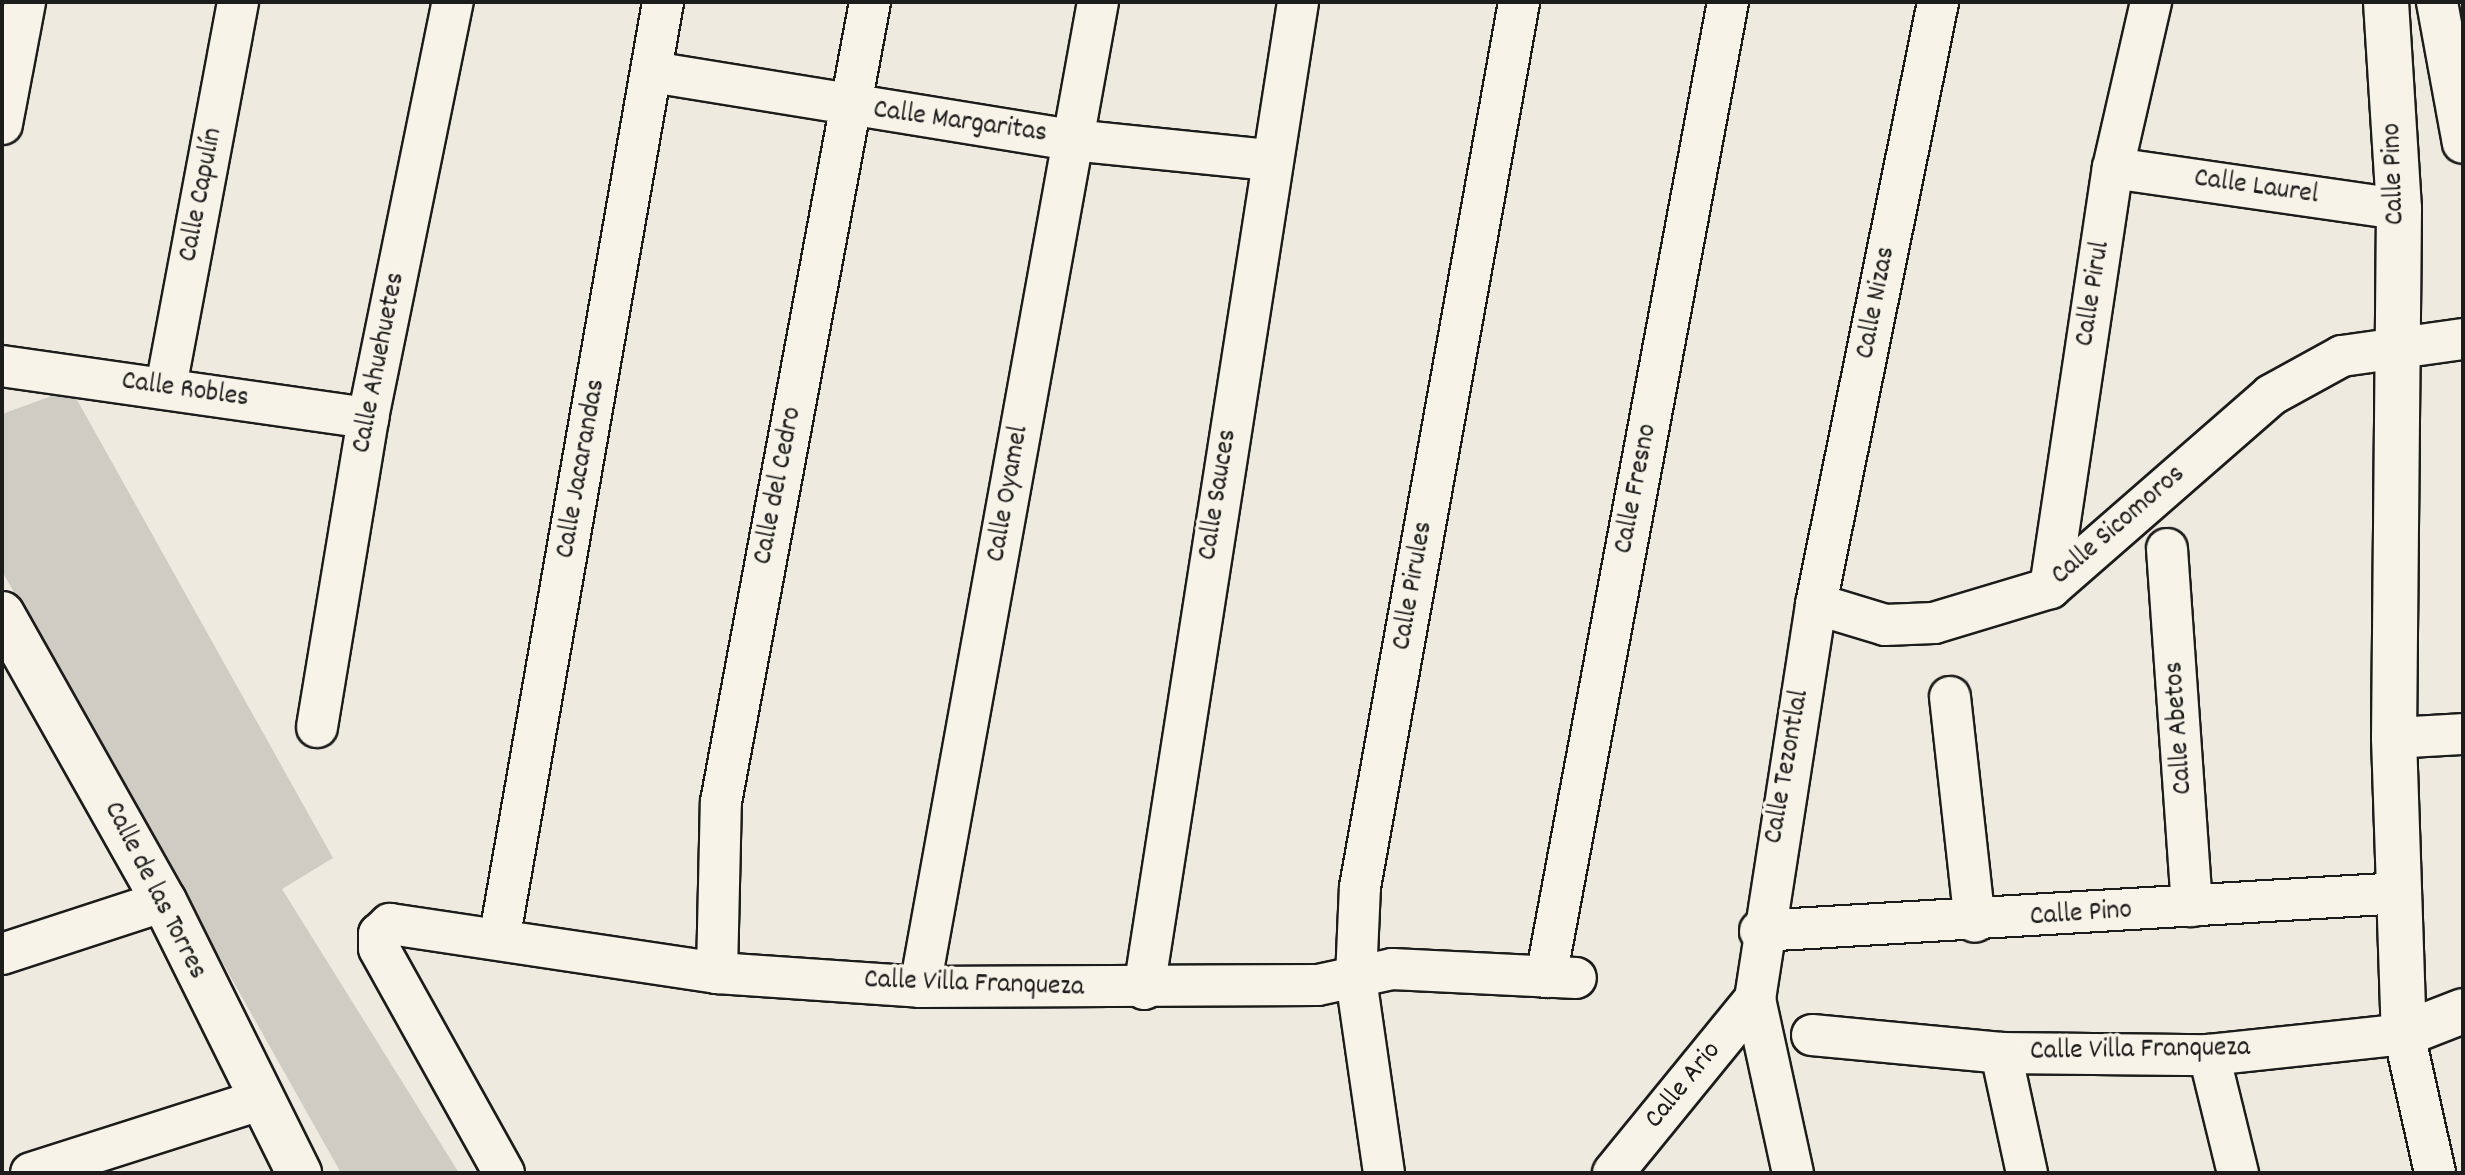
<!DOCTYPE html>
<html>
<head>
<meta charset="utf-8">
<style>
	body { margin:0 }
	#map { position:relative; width:2465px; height:1175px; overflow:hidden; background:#eeeae0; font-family:Dekko,sans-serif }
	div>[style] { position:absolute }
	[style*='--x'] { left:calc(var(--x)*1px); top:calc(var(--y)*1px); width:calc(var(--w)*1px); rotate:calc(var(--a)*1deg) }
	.green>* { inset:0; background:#cfccc3 }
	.roads { filter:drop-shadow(2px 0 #1c1c1c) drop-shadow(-2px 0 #1c1c1c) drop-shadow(0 2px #1c1c1c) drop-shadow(0 -2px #1c1c1c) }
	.minor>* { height:40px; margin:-20px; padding:0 20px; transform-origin:20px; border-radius:20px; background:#f7f3e8 }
	.tertiary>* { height:44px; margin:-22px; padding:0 22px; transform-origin:22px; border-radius:22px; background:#f7f3e8 }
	span { translate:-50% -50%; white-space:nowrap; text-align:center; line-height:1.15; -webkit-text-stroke:7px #f7f3e8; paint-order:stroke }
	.street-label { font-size:28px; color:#1c1c1c }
	.frame { position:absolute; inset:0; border:4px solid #1c1c1c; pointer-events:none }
</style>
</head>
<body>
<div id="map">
	<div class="green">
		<i style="clip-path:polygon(71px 389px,333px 858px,282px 889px,459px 1173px,341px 1173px,2px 571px,2px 414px)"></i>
	</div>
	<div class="roads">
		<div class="minor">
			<i style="--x:2437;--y:2;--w:143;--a:79.6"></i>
			<i style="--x:652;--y:72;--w:425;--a:9.2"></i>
			<i style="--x:1072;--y:140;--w:199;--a:5.8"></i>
			<i style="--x:2;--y:124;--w:124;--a:-79.3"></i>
			<i style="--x:2113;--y:168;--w:289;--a:8.2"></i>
			<i style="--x:2;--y:366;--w:370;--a:8.1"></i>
			<i style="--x:166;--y:387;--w:392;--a:-79.4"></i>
			<i style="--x:2167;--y:549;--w:358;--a:86"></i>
			<i style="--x:2050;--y:588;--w:425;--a:-81.5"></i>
			<i style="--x:2113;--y:168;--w:170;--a:-77.1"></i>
			<i style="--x:1816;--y:604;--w:72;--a:16.9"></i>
			<i style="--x:1885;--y:625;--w:49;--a:-2.3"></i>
			<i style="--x:1934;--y:623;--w:121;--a:-16.8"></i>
			<i style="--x:2050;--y:588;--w:293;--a:-41.1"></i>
			<i style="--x:2271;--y:395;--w:81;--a:-28.8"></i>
			<i style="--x:2342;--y:356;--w:122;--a:-8"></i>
			<i style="--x:1950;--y:697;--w:226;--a:83.7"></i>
			<i style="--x:317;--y:727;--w:313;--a:-80.6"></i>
			<i style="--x:368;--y:418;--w:425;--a:-78.5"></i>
			<i style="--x:2394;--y:738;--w:69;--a:-3.3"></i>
			<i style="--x:1760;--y:931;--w:642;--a:-3.39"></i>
			<i style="--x:500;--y:935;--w:947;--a:-80.09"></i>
			<i style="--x:2;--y:954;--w:170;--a:-18.1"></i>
			<i style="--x:717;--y:973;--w:171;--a:-88.7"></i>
			<i style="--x:721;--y:802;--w:814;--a:-79.45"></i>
			<i style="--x:1546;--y:977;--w:992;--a:-79.43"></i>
			<i style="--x:920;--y:987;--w:1001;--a:-79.76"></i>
			<i style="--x:1144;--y:989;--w:999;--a:-81.13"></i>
			<i style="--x:1755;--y:999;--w:178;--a:77.7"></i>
			<i style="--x:1812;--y:1035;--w:190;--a:5.4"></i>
			<i style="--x:2001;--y:1053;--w:208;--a:0.6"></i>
			<i style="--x:2209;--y:1055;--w:196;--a:-6.1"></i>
			<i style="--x:2404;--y:1034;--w:142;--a:77.4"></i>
			<i style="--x:2001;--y:1053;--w:123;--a:77.8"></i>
			<i style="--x:2209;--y:1055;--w:122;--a:76.2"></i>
			<i style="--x:31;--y:1173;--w:237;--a:-17.7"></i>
			<i style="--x:504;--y:1173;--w:257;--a:-119.1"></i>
			<i style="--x:379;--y:948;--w:14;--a:-90"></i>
			<i style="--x:379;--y:934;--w:15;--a:-42"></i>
			<i style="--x:390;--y:924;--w:331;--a:8.5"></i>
			<i style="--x:717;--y:973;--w:203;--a:3.9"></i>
			<i style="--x:920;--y:987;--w:398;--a:-0.3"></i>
			<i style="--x:1318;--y:985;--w:76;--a:-12.2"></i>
			<i style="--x:1392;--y:969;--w:184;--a:2.8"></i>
			<i style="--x:1384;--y:1173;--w:197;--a:-98.2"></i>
			<i style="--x:1356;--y:978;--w:91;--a:-87.5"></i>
			<i style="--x:1360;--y:887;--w:899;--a:-79.81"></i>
			<i style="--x:1613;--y:1173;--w:225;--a:-50.8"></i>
			<i style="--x:1755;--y:999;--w:400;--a:-81.2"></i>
			<i style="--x:1816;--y:604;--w:614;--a:-78.54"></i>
		</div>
		<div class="tertiary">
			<i style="--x:2386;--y:2;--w:207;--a:86.4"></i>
			<i style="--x:2399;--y:209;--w:529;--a:90.54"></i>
			<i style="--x:2394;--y:738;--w:296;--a:88.1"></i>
			<i style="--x:2404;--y:1034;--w:63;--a:-21.3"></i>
			<i style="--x:2;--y:614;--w:330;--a:60.6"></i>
			<i style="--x:164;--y:901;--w:304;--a:63.6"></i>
		</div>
	</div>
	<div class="street-label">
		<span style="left:960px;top:123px;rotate:8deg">Calle Margaritas</span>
		<span style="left:2395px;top:174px;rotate:-92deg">Calle Pino</span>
		<span style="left:2256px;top:188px;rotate:8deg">Calle Laurel</span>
		<span style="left:202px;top:195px;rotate:-79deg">Calle Capulín</span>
		<span style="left:2094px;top:294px;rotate:-81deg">Calle Pirul</span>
		<span style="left:1877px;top:303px;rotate:-79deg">Calle Nizas</span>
		<span style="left:380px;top:363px;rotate:-79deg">Calle Ahuehuetes</span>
		<span style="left:185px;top:391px;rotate:8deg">Calle Robles</span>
		<span style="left:582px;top:469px;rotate:-80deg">Calle Jacarandas</span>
		<span style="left:779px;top:486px;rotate:-79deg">Calle del Cedro</span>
		<span style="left:1637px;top:489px;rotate:-79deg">Calle Fresno</span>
		<span style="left:1009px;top:494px;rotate:-80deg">Calle Oyamel</span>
		<span style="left:1219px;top:495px;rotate:-81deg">Calle Sauces</span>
		<span style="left:2119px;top:526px;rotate:-41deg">Calle Sicomoros</span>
		<span style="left:1414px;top:586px;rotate:-80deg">Calle Pirules</span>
		<span style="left:2180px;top:728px;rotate:-94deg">Calle Abetos</span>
		<span style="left:1788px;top:767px;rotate:-80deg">Calle Tezontlal</span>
		<span style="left:154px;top:891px;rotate:63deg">Calle de las Torres</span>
		<span style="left:2081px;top:915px;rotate:-4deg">Calle Pino</span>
		<span style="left:974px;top:985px;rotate:2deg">Calle Villa Franqueza</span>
		<span style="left:2140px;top:1051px;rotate:-1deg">Calle Villa Franqueza</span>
		<span style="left:1684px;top:1086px;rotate:-51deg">Calle Ario</span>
	</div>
	<div class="frame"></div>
</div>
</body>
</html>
